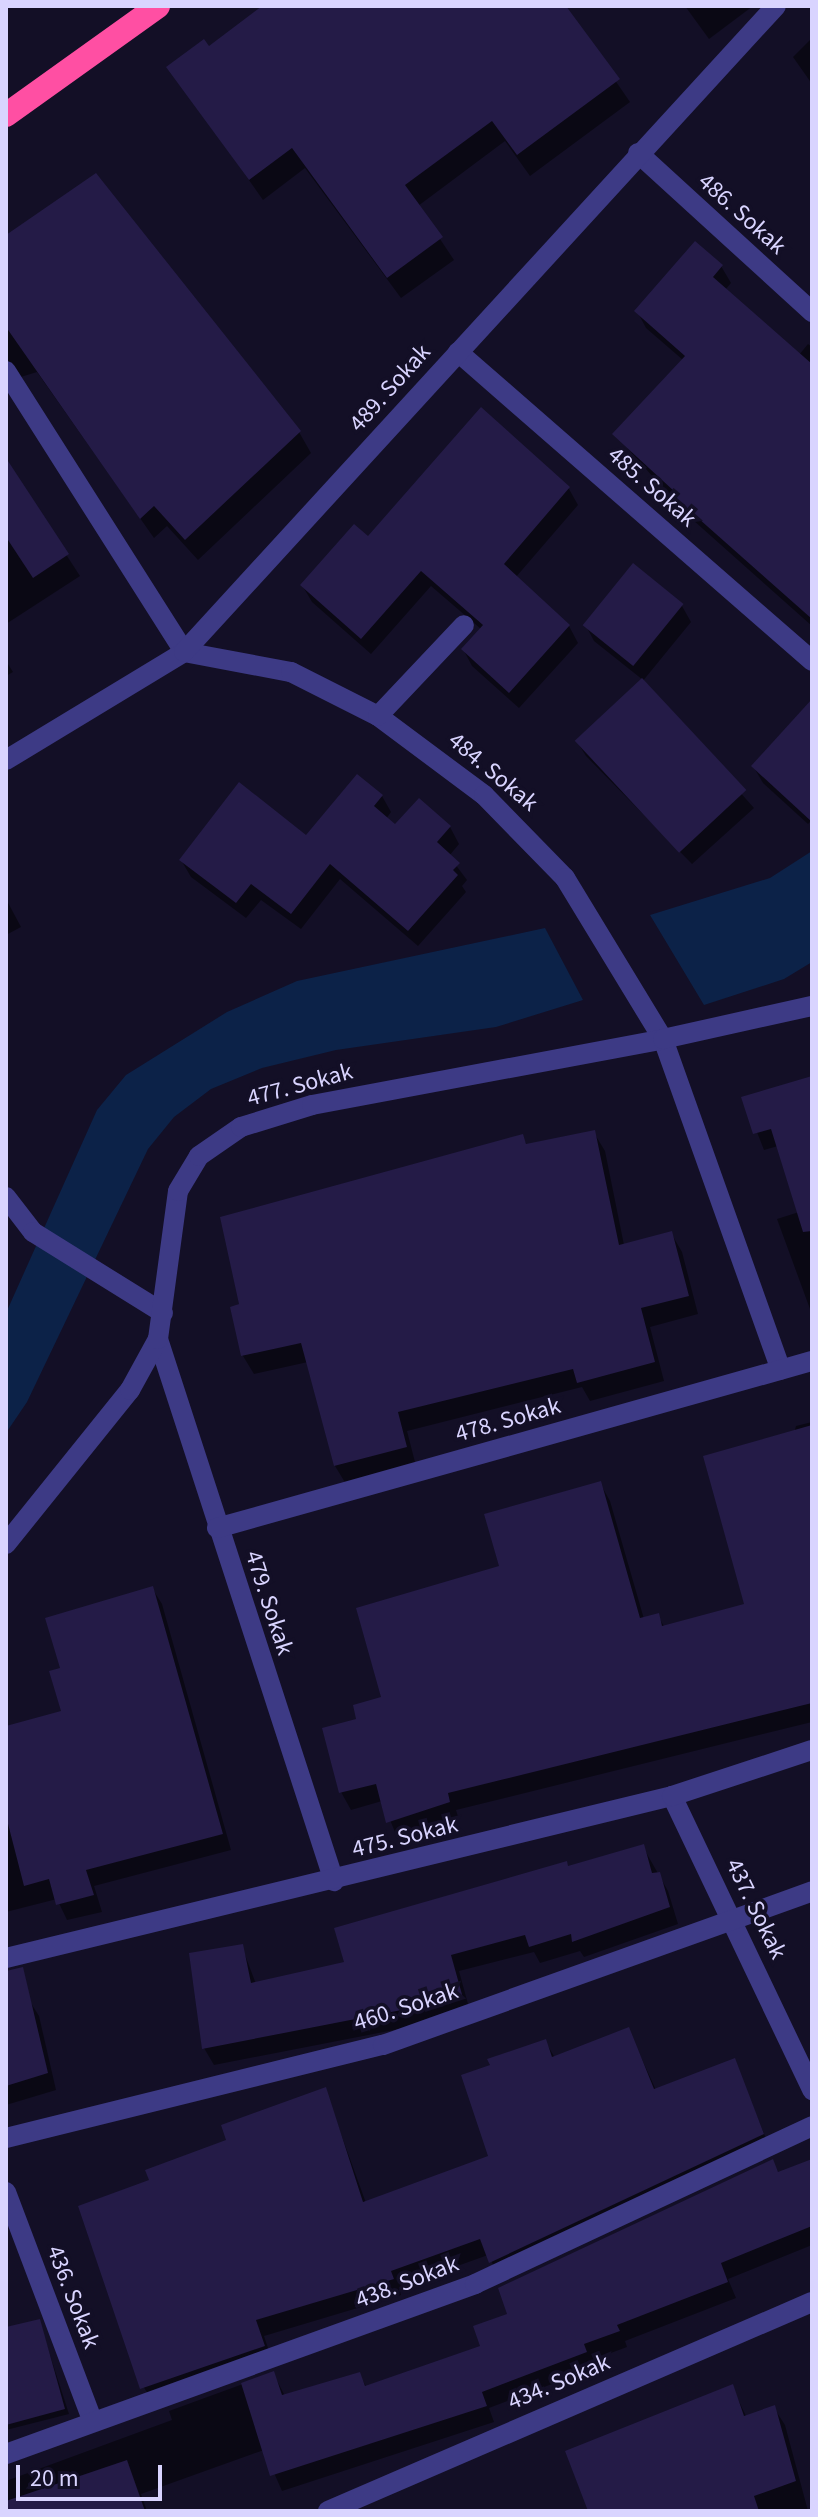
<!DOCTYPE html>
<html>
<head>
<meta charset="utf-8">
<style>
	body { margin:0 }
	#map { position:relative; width:818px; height:2517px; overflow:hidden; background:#130f26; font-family:"Source Sans 3",sans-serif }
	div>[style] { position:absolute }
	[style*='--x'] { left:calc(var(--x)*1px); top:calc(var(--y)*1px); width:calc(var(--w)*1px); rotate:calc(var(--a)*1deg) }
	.water>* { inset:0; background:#0c2248 }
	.shadow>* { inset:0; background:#0007 }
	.building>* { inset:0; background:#241b47; transform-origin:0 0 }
	.street>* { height:20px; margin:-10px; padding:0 10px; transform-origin:10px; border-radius:10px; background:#3d3a85 }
	.highway>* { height:24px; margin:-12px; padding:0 12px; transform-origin:12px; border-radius:12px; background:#ff4fa3 }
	span { translate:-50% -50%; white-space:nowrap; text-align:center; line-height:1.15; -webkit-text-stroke:7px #130f26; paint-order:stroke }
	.street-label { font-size:24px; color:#d9d4ff }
	.frame { position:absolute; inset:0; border:8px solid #d9d4ff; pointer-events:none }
	.scale { position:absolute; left:16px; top:2465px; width:146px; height:36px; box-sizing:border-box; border:4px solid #d9d4ff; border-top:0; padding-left:10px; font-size:24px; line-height:28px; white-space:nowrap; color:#d9d4ff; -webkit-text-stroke:6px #130f26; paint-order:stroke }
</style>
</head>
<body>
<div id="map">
	<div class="water">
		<i style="clip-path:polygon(812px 851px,812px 962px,784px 979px,704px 1005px,650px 915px,770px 878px)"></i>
		<i style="clip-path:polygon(545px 928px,583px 1000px,496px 1027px,336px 1050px,262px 1068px,211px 1089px,174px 1117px,148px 1149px,27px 1402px,6px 1433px,6px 1313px,97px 1110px,126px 1075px,227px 1012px,297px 981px)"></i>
	</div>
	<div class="shadow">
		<i style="clip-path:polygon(265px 6px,564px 6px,630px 102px,530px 176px,505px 141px,418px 206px,454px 260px,401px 298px,305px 168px,263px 200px,169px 67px,208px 49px)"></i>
		<i style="clip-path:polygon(685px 6px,753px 6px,709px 39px)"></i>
		<i style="clip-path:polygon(812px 38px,812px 84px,793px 57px)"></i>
		<i style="clip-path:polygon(6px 238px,299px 432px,311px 453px,198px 560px,167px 526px,154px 538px,37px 372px,11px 380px,6px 391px)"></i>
		<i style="clip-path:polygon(721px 266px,731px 283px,725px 290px,799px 355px,808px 344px,812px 347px,812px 626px,684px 512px,615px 434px,683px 360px,646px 328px,637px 311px)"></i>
		<i style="clip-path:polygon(481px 410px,569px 489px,578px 505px,516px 577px,569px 626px,578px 643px,519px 708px,472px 666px,463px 649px,481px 629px,431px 586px,371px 654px,312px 602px,302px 585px,369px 539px)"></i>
		<i style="clip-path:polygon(6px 462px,80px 576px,6px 624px)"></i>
		<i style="clip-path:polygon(633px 566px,682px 606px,691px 622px,642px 682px,754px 808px,692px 864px,586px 756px,576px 740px,643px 680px,594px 641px,585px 624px)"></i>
		<i style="clip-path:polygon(6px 661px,13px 672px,6px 676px)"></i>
		<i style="clip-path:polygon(812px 714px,812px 820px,808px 824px,763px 783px,753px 766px)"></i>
		<i style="clip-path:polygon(382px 796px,391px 812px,386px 819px,395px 827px,419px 800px,450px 827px,459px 844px,449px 856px,467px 880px,462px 886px,466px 892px,418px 946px,340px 879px,301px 929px,261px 900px,246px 918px,191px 877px,181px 860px,306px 838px)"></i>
		<i style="clip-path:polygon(6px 899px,21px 927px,6px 935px)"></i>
		<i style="clip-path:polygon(812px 1078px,812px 1308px,810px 1309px,777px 1219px,799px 1212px,778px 1146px,764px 1150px,744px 1099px)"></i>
		<i style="clip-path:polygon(594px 1133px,605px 1151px,624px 1245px,671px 1233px,682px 1252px,698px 1314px,650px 1327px,664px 1381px,590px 1401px,582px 1387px,407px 1431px,416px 1466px,346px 1484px,335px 1466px,308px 1362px,254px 1374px,243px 1356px,232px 1308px,522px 1137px,527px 1145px)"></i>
		<i style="clip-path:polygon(812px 1422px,812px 1722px,456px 1810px,459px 1820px,398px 1839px,382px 1801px,351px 1810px,341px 1792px,324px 1730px,359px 1721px,383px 1699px,501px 1567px,600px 1483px,610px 1501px,644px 1619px,658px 1616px,665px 1628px,746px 1605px,796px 1426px)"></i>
		<i style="clip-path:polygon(152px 1588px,162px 1604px,231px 1850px,94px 1886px,102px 1912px,67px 1920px,57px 1899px,6px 1912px,6px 1728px,63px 1713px,62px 1669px)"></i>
		<i style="clip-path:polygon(643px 1847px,668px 1891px,678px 1924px,584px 1957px,580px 1951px,540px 1963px,534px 1952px,459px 1971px,471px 2015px,214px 2065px,204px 2048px,242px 1947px,256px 1984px,346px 1963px,569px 1868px)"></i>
		<i style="clip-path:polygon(29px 2000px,39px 2016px,56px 2090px,6px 2105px,6px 2005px)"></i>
		<i style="clip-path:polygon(628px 2029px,656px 2090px,734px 2060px,771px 2151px,500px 2278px,488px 2255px,399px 2287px,401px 2295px,264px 2336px,273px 2363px,148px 2394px,138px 2378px,152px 2181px,325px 2090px,366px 2203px,491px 2157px,545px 2041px,555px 2058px)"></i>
		<i style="clip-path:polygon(772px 2161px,779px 2174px,812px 2161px,812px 2245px,728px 2279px,736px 2298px,625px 2341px,627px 2347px,592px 2360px,594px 2368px,489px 2408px,494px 2422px,282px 2491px,264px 2450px,141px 2494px,147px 2511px,6px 2511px,6px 2481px,172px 2420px,169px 2411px,273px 2373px,285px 2396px,359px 2374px,367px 2388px,483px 2347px,510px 2315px)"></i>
		<i style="clip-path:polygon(39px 2321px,69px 2414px,6px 2430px,6px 2330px)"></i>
		<i style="clip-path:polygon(732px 2387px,747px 2418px,774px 2408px,785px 2425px,808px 2511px,590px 2511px)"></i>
	</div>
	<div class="building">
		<i style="clip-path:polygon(262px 6px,566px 6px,620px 79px,517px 155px,492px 121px,405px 185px,443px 237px,387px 278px,292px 148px,249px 180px,166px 67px,204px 39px,209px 46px)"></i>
		<i style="clip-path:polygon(96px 173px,301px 431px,185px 540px,154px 506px,140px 519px,6px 327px,6px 235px)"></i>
		<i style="clip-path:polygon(695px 241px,723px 265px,713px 277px,812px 364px,812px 619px,672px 495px,675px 492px,612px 434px,685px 356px,634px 311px)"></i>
		<i style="clip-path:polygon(481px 407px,570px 487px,504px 564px,570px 625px,509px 693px,461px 649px,483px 625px,421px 571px,361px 639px,300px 585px,354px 524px,368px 536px)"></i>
		<i style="clip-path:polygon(6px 458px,69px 554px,33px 578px,6px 537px)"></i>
		<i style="left:633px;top:563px;width:65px;height:80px;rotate:39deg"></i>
		<i style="left:642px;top:678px;width:153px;height:92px;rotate:47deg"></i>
		<i style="clip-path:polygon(812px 699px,812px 822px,751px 766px)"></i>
		<i style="clip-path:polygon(357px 774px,383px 795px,374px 806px,395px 824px,419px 798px,451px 826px,437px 842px,460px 863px,453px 870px,458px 875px,408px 931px,330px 864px,291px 914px,251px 884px,236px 903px,179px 860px,239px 782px,306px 835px)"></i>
		<i style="clip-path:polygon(812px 1076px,812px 1231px,803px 1232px,771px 1129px,753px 1134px,741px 1097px)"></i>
		<i style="clip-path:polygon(595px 1130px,619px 1245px,672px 1231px,689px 1296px,641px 1308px,655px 1362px,577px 1383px,573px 1369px,398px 1412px,407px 1447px,334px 1466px,301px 1343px,241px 1356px,230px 1307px,239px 1304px,220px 1217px,523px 1134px,526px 1144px)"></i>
		<i style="clip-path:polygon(812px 1425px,812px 1703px,448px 1793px,450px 1802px,386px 1823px,376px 1784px,339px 1793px,322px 1728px,356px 1719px,353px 1705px,381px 1697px,356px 1608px,499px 1566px,484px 1514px,601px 1481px,640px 1618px,659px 1613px,662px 1626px,744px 1604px,703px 1456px)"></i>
		<i style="clip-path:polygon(153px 1586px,223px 1834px,86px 1870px,94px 1895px,56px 1905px,49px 1879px,24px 1886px,6px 1816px,6px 1726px,61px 1711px,49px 1671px,60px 1668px,45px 1618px)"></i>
		<i style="clip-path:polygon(644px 1844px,652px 1873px,660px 1872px,670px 1907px,572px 1942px,571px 1934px,529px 1947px,525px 1935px,451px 1955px,463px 1998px,202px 2049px,189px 1953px,243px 1944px,251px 1983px,344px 1962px,334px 1928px,567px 1861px,568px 1866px)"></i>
		<i style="clip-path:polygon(23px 1967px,48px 2073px,6px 2086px,6px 1971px)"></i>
		<i style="clip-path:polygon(629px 2027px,654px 2089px,735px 2058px,764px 2134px,489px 2263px,480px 2239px,391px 2271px,394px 2279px,256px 2320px,265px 2346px,140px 2389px,78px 2206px,149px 2180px,145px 2170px,226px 2140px,221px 2125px,326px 2087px,363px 2202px,488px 2156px,461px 2075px,490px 2065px,487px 2059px,546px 2039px,552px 2057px)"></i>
		<i style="clip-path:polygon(773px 2159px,778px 2172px,812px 2159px,812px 2226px,721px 2263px,728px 2282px,617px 2325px,620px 2331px,584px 2344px,587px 2352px,482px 2392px,487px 2406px,270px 2476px,241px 2383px,274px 2371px,282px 2395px,360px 2372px,365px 2386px,480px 2346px,473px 2326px,507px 2314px,498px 2288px)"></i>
		<i style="clip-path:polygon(40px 2319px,65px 2409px,6px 2425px,6px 2327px)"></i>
		<i style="clip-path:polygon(733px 2384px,744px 2416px,775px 2405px,796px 2481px,754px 2496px,759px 2511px,588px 2511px,565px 2451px)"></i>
		<i style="clip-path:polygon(127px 2460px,145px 2511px,6px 2511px,6px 2501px)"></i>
	</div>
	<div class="street">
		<i style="--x:638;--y:153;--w:236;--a:42.4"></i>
		<i style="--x:458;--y:352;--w:470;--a:41.1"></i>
		<i style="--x:6;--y:371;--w:333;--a:57.6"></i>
		<i style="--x:184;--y:652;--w:109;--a:10.6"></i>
		<i style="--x:291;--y:672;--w:97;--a:26.8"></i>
		<i style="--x:378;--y:716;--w:132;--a:36.7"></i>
		<i style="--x:484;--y:795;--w:116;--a:45.7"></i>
		<i style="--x:565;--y:878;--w:188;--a:58.7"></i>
		<i style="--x:663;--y:1039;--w:351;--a:70.4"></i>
		<i style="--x:378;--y:716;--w:125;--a:-46.6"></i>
		<i style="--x:6;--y:760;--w:208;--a:-31.2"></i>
		<i style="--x:184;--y:652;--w:876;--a:-47.5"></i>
		<i style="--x:6;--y:1197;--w:44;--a:52.4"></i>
		<i style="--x:33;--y:1232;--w:153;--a:31.9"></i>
		<i style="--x:158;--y:1339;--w:570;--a:72.01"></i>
		<i style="--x:217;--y:1528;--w:618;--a:-15.68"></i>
		<i style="--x:6;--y:1544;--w:198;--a:-51.2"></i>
		<i style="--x:130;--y:1390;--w:58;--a:-61.2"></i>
		<i style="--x:158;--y:1339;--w:149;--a:-82.3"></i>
		<i style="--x:178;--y:1191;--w:41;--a:-59"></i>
		<i style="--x:199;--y:1156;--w:51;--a:-34.6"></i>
		<i style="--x:241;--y:1127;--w:74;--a:-17.2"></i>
		<i style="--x:312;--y:1105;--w:357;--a:-10.6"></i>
		<i style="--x:663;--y:1039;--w:153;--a:-12.5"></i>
		<i style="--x:672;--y:1796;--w:326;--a:64.5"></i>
		<i style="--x:6;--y:1958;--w:685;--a:-13.67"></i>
		<i style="--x:672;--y:1796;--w:147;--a:-18.2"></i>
		<i style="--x:6;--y:2138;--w:388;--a:-13.9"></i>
		<i style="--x:383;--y:2045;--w:456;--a:-19.7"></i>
		<i style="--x:6;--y:2192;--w:244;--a:69.3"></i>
		<i style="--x:6;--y:2454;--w:499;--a:-19.9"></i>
		<i style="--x:475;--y:2284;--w:372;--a:-25.1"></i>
		<i style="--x:328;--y:2511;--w:527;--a:-23.36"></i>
	</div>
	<div class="highway">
		<i style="--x:6;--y:115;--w:187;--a:-35.6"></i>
	</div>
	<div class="street-label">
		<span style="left:742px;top:214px;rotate:42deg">486. Sokak</span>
		<span style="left:390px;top:388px;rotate:-48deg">489. Sokak</span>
		<span style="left:652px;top:487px;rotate:41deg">485. Sokak</span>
		<span style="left:493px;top:772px;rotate:40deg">484. Sokak</span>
		<span style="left:300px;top:1085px;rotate:-15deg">477. Sokak</span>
		<span style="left:508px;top:1420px;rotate:-16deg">478. Sokak</span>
		<span style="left:269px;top:1603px;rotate:72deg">479. Sokak</span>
		<span style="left:405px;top:1837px;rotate:-14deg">475. Sokak</span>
		<span style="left:756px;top:1909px;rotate:64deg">437. Sokak</span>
		<span style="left:406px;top:2007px;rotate:-18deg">460. Sokak</span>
		<span style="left:407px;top:2282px;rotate:-21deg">438. Sokak</span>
		<span style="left:73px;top:2297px;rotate:69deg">436. Sokak</span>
		<span style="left:559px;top:2382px;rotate:-23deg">434. Sokak</span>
	</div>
	<div class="frame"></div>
	<div class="scale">20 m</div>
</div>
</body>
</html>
